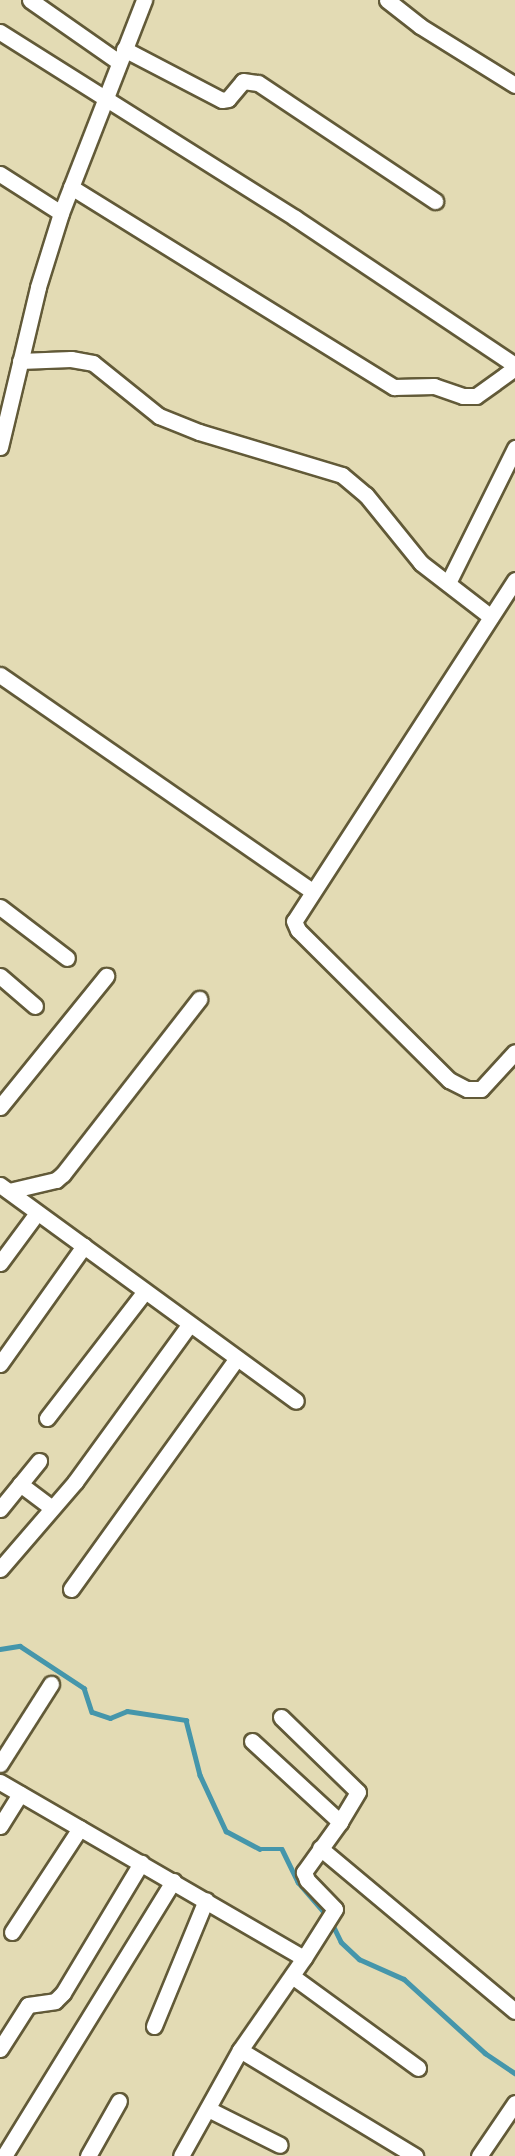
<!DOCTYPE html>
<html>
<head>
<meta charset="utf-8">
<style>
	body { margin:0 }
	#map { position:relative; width:515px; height:2156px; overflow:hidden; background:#e3dbb4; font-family:"IBM Plex Sans",sans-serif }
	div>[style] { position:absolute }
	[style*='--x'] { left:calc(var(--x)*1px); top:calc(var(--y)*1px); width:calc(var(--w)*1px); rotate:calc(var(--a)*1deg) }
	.stream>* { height:4.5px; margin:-2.25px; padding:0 2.25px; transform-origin:2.25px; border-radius:2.25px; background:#4596ab }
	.roads { filter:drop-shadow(2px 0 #625a38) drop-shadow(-2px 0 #625a38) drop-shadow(0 2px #625a38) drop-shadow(0 -2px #625a38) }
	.minor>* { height:15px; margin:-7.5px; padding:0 7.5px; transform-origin:7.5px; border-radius:7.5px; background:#fff }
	span { translate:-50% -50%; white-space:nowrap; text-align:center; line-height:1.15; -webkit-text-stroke:5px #fffbec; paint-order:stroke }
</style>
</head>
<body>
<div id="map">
	<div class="stream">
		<i style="--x:0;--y:1649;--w:20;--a:-9"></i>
		<i style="--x:20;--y:1646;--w:77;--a:33.3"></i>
		<i style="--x:84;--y:1688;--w:25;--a:72"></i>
		<i style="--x:92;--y:1712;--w:19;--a:18"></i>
		<i style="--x:110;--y:1718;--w:18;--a:-22"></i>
		<i style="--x:127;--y:1711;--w:60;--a:8.7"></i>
		<i style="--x:186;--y:1720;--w:57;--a:75.7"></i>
		<i style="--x:200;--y:1775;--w:62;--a:65.1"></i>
		<i style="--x:226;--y:1831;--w:38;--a:28"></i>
		<i style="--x:260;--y:1849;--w:22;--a:0"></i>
		<i style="--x:282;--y:1849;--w:37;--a:64"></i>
		<i style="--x:298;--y:1882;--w:49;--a:49.1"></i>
		<i style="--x:330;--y:1919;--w:25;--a:64"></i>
		<i style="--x:341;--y:1942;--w:25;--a:43"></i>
		<i style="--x:359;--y:1959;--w:49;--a:24"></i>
		<i style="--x:404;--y:1979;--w:110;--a:42.4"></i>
		<i style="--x:485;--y:2053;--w:36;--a:34"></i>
	</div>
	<div class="roads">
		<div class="minor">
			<i style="--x:30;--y:0;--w:108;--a:34.9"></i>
			<i style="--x:387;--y:0;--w:42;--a:38.2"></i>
			<i style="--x:420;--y:26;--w:112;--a:31.8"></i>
			<i style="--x:0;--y:32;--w:349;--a:32.2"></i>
			<i style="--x:295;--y:218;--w:265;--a:33.8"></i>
			<i style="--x:124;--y:49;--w:110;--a:27.5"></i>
			<i style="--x:222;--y:100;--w:6;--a:-9"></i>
			<i style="--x:228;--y:99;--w:23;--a:-50"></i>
			<i style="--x:243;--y:81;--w:15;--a:8"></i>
			<i style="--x:258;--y:83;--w:213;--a:33.7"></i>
			<i style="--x:0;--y:174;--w:72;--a:32.6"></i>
			<i style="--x:71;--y:187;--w:380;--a:31.8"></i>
			<i style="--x:394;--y:387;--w:40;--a:-1.4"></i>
			<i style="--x:434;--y:386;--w:31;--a:19"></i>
			<i style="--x:463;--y:396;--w:13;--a:0"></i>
			<i style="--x:476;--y:396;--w:48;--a:-35.7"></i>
			<i style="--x:20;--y:361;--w:51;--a:-2.2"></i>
			<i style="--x:71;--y:359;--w:22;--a:10"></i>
			<i style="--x:93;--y:363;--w:85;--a:38.8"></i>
			<i style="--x:159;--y:416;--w:43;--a:21.8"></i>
			<i style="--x:199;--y:432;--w:149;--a:16.7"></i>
			<i style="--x:342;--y:475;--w:31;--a:40"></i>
			<i style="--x:366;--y:495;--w:87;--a:51"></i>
			<i style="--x:421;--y:563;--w:88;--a:37.6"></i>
			<i style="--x:0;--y:447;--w:164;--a:-76.6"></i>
			<i style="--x:38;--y:287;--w:77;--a:-72.7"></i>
			<i style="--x:61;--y:213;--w:229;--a:-68.7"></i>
			<i style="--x:515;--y:580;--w:406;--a:122.9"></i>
			<i style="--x:294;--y:921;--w:10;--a:66"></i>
			<i style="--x:298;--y:930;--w:213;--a:44.8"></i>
			<i style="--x:449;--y:1080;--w:20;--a:27"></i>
			<i style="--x:467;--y:1089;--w:14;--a:0"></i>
			<i style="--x:481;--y:1089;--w:50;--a:-47.4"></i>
			<i style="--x:448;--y:583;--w:151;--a:-63.6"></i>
			<i style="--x:0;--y:675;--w:379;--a:34.7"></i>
			<i style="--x:0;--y:907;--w:84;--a:37.3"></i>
			<i style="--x:0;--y:976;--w:46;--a:40.6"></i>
			<i style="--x:0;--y:1107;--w:169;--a:-51"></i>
			<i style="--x:0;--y:1185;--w:366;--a:36.1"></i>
			<i style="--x:9;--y:1191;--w:48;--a:-13.2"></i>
			<i style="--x:56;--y:1180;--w:9;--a:-41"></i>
			<i style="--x:63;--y:1174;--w:222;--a:-52.1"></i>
			<i style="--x:0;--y:1263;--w:62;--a:-53.5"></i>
			<i style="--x:0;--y:1364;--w:145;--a:-54.6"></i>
			<i style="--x:47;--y:1418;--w:160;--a:-52.3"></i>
			<i style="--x:20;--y:1484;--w:40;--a:37"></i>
			<i style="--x:0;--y:1509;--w:62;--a:-50.9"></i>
			<i style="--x:0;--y:1569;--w:115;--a:-49.2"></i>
			<i style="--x:75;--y:1482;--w:195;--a:-54"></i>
			<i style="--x:71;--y:1589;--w:284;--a:-54.3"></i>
			<i style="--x:281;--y:1717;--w:107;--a:44.2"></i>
			<i style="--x:358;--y:1792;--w:35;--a:121"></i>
			<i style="--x:252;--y:1741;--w:120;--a:42.6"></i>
			<i style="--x:340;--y:1822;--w:62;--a:125.8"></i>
			<i style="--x:304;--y:1872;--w:9;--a:69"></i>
			<i style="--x:307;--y:1880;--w:40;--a:46"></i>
			<i style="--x:335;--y:1909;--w:58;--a:122.3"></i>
			<i style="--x:0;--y:1764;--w:95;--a:-57.5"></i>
			<i style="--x:0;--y:1782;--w:351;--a:30.1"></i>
			<i style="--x:304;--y:1958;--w:112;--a:124.8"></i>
			<i style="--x:240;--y:2050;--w:121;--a:119.1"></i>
			<i style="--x:0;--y:1826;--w:38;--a:-58"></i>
			<i style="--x:320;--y:1848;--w:254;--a:39.9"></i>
			<i style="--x:12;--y:1932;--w:124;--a:-56.8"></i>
			<i style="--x:292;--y:1976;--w:156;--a:36.1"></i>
			<i style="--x:154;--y:2026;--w:136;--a:-67.6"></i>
			<i style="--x:0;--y:2049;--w:52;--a:-57.5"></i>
			<i style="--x:28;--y:2005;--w:27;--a:-8"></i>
			<i style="--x:55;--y:2001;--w:11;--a:-45"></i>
			<i style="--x:63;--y:1993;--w:152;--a:-59"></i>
			<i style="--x:240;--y:2050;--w:205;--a:31.2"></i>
			<i style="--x:208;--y:2109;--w:80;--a:26.6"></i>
			<i style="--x:4;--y:2156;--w:323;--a:-58.4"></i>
			<i style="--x:88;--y:2156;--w:63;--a:-60.6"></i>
			<i style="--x:479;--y:2156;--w:64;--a:-55.8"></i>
		</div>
	</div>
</div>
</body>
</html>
